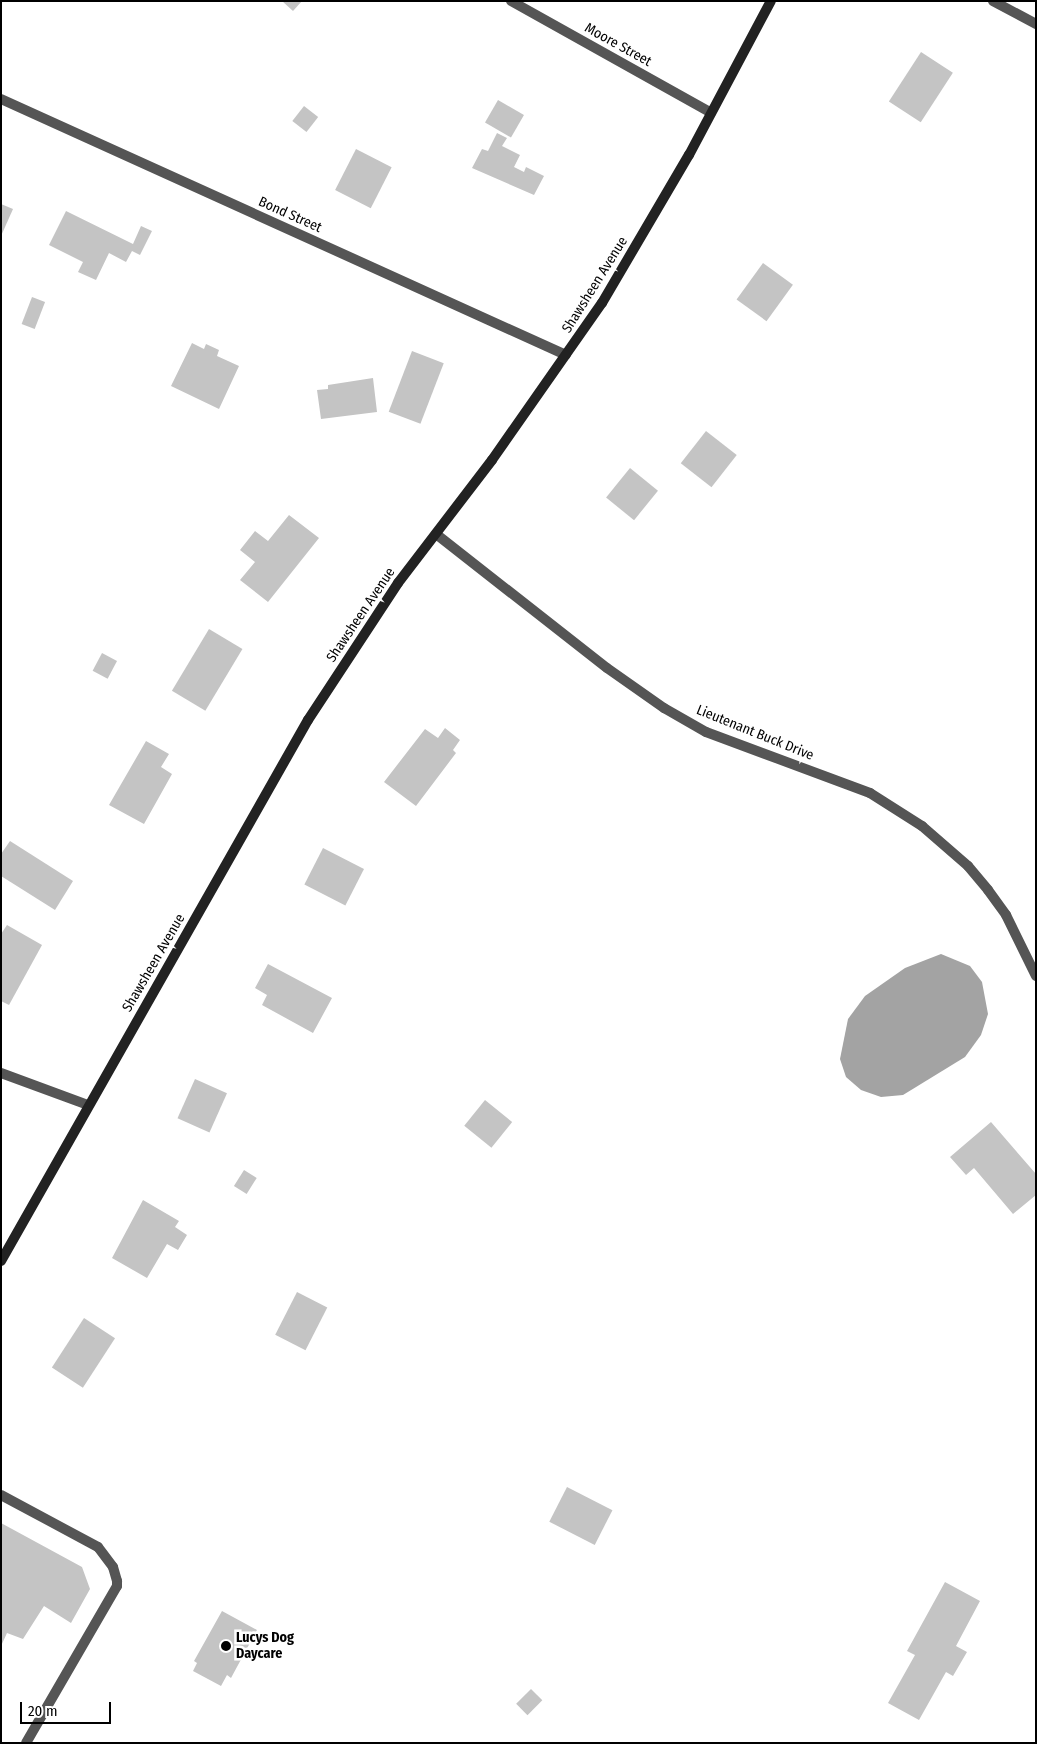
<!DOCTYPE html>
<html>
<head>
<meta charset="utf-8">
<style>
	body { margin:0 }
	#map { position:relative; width:1037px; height:1744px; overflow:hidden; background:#fff; font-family:"Fira Sans Condensed",sans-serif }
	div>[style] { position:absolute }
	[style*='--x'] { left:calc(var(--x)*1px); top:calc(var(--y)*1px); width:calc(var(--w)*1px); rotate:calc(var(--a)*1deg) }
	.water>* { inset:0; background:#a3a3a3 }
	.building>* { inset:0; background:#c4c4c4; transform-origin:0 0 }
	.service>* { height:10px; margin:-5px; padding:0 5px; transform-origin:5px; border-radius:5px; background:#555 }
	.minor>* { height:10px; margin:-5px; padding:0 5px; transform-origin:5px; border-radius:5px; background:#555 }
	.secondary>* { height:10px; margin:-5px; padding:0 5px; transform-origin:5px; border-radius:5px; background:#222 }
	.dots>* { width:14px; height:14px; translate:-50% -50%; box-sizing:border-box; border:2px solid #fff; border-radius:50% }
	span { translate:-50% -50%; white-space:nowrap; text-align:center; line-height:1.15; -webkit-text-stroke:5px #fff; paint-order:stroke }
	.street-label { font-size:14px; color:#000 }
	.poi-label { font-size:14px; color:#000; font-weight:700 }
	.left { translate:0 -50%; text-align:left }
	.frame { position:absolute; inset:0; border:2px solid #000; pointer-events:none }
	.scale { position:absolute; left:20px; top:1702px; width:91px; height:22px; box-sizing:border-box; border:2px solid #000; border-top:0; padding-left:6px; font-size:15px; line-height:18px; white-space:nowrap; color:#000; -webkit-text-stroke:4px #fff; paint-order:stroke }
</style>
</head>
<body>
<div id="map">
	<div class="water">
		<i style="clip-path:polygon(941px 954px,970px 966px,982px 982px,988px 1014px,981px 1035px,965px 1057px,903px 1095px,881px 1097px,861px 1090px,846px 1077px,840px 1059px,848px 1019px,865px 996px,905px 968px)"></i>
	</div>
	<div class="building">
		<i style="clip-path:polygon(282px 1px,302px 1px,293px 11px)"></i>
		<i style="left:921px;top:52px;width:38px;height:59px;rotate:33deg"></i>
		<i style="left:498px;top:100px;width:30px;height:26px;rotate:30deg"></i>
		<i style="left:304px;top:106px;width:18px;height:19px;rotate:38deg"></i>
		<i style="clip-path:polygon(497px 133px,507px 138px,502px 146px,520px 155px,514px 167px,524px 172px,526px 167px,544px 176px,534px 195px,472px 168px,482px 149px,488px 151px)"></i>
		<i style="left:356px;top:149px;width:40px;height:46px;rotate:27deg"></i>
		<i style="clip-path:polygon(1px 204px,13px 209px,1px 236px)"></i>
		<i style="clip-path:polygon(66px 211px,133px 244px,141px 226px,152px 231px,140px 255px,132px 251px,126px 262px,109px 253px,96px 280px,78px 272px,83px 262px,49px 245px)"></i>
		<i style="left:763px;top:263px;width:37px;height:45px;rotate:36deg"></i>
		<i style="left:32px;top:297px;width:14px;height:29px;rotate:21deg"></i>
		<i style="clip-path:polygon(192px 343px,204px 349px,206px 344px,219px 350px,217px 356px,239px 366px,219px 409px,171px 386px)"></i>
		<i style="left:412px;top:351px;width:34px;height:65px;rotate:21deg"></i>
		<i style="clip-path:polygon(373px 378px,377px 412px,321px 419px,317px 390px,328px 389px,328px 385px)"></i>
		<i style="left:706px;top:431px;width:39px;height:41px;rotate:38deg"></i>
		<i style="left:630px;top:468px;width:36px;height:38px;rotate:39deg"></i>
		<i style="clip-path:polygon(289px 515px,319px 538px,268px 602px,240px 580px,255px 562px,240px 550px,255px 531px,268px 541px)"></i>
		<i style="left:209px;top:629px;width:39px;height:72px;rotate:31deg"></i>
		<i style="left:102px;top:653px;width:17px;height:20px;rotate:28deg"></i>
		<i style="clip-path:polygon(445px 728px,460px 740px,453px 750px,456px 753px,416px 806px,384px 782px,425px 729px,438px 738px)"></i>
		<i style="clip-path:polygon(146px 741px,169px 754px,161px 767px,172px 774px,144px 824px,109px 805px)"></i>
		<i style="clip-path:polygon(10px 841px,73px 881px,55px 910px,1px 876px,1px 854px)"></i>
		<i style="left:323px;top:848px;width:46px;height:41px;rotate:27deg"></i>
		<i style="clip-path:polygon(7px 925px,42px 945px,9px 1005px,1px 1001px,1px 934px)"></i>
		<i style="clip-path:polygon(268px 964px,332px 998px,313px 1033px,262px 1005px,267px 995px,255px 988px)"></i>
		<i style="left:195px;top:1079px;width:35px;height:43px;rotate:24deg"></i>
		<i style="left:485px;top:1100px;width:35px;height:33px;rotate:39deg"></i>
		<i style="clip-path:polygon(991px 1122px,1036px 1174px,1036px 1195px,1013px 1214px,974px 1168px,966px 1175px,950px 1157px)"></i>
		<i style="left:244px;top:1170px;width:15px;height:19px;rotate:32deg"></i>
		<i style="clip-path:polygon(143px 1200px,179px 1221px,175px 1227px,187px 1235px,178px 1250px,167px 1244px,147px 1278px,112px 1258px)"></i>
		<i style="left:297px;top:1292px;width:34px;height:48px;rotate:27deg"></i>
		<i style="left:84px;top:1318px;width:37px;height:59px;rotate:33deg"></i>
		<i style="left:567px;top:1487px;width:51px;height:39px;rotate:27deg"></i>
		<i style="clip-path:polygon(1px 1523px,82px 1567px,90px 1589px,71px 1623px,44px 1606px,23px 1639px,7px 1633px,1px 1646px)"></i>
		<i style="clip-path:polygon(945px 1582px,980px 1601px,956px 1646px,967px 1652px,953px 1676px,946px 1672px,919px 1720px,888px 1703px,915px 1655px,907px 1651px)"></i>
		<i style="clip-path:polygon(222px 1611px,257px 1630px,231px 1678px,227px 1675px,221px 1686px,193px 1671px,197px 1663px,194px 1661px)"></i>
		<i style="left:531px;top:1689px;width:16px;height:21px;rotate:45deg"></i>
	</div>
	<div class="service">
		<i style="--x:1;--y:1495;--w:110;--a:28.2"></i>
		<i style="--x:98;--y:1547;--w:25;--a:53"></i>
		<i style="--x:113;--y:1567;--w:15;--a:74"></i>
		<i style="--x:117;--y:1581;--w:5;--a:90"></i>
		<i style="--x:117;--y:1586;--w:181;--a:120.1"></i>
	</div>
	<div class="minor">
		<i style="--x:511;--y:1;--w:229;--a:29.2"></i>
		<i style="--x:993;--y:1;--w:49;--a:28.1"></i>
		<i style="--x:1;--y:99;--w:620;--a:24.38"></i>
		<i style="--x:436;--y:534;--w:217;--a:38.1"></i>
		<i style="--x:607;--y:668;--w:70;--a:35.1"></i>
		<i style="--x:664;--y:708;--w:48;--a:29.7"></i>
		<i style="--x:706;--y:732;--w:175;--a:20.4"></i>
		<i style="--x:870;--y:793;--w:62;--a:32.4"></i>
		<i style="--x:922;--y:826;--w:61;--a:41"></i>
		<i style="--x:968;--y:866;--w:31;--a:50"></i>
		<i style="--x:988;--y:890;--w:31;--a:54"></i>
		<i style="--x:1006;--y:915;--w:68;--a:63.8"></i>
		<i style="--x:1;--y:1073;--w:93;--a:20.2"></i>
	</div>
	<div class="secondary">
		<i style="--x:1;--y:1261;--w:622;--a:-60.43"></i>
		<i style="--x:308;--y:720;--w:164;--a:-56.7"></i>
		<i style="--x:398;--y:583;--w:155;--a:-52.6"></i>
		<i style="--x:492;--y:460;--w:192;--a:-55"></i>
		<i style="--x:602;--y:303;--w:172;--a:-59.6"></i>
		<i style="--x:689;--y:155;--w:174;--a:-62"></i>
	</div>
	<div class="dots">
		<i style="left:226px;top:1646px;background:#000"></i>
	</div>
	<div class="street-label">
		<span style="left:618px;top:45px;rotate:29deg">Moore Street</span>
		<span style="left:290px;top:215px;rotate:24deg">Bond Street</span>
		<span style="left:595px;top:285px;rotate:-58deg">Shawsheen Avenue</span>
		<span style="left:361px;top:615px;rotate:-56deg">Shawsheen Avenue</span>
		<span style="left:755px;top:733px;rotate:22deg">Lieutenant Buck Drive</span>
		<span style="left:154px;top:963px;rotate:-60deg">Shawsheen Avenue</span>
	</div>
	<div class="poi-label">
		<span class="left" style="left:236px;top:1646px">Lucys Dog<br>Daycare</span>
	</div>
	<div class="frame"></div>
	<div class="scale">20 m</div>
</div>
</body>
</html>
